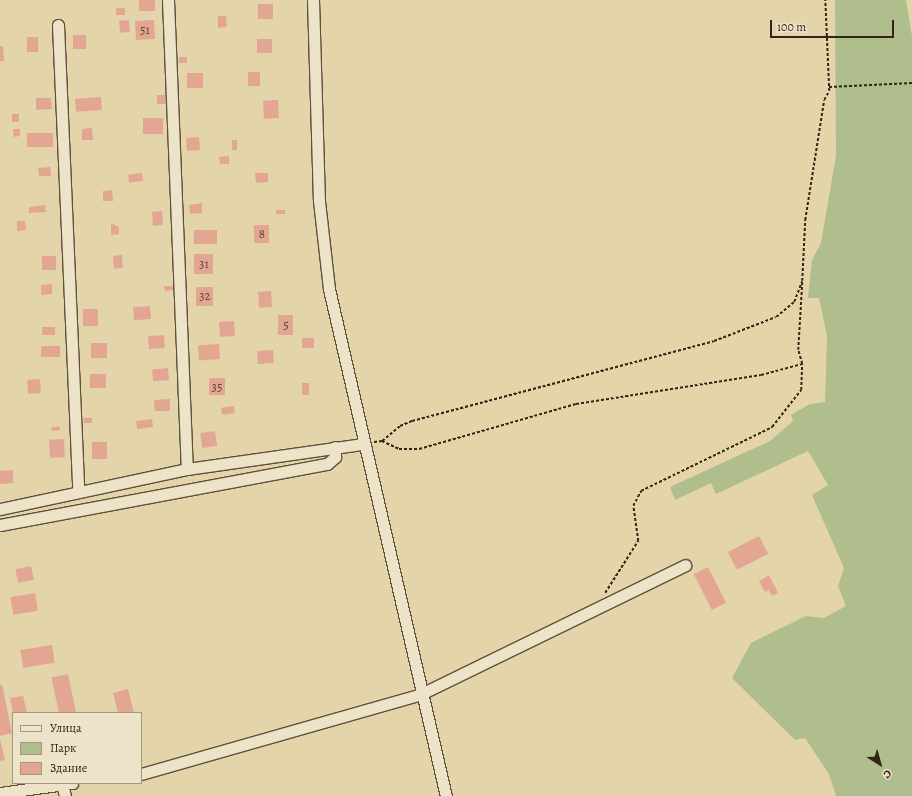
<!DOCTYPE html>
<html>
<head>
<meta charset="utf-8">
<style>
	body { margin:0 }
	#map { position:relative; width:912px; height:796px; overflow:hidden; background:#e4d4aa; font-family:Alegreya,serif }
	div>[style] { position:absolute }
	[style*='--x'] { left:calc(var(--x)*1px); top:calc(var(--y)*1px); width:calc(var(--w)*1px); rotate:calc(var(--a)*1deg) }
	.green>* { inset:0; background:#b0bd8c }
	.building>* { inset:0; background:#e3a693; transform-origin:0 0 }
	.path>* { height:1.5px; margin-top:-0.75px; transform-origin:0; background:repeating-linear-gradient(90deg,#352318 0 3px,transparent 0 5px) }
	.roads { filter:drop-shadow(1px 0 #614f3c) drop-shadow(-1px 0 #614f3c) drop-shadow(0 1px #614f3c) drop-shadow(0 -1px #614f3c) }
	.minor>* { height:11px; margin:-5.5px; padding:0 5.5px; transform-origin:5.5px; border-radius:5.5px; background:#ede3c8 }
	span { translate:-50% -50%; white-space:nowrap; text-align:center; line-height:1.15; -webkit-text-stroke:3.5px #ede3c8; paint-order:stroke }
	.number-label { font-size:13px; color:#604437 }
	.number-label span { -webkit-text-stroke-width:0 }
	.legend { position:absolute; left:12px; top:712px; width:130px; height:72px; box-sizing:border-box; background:#ede3c8; border:1px solid #a39682; margin:0; padding:5px 7px; list-style:none; font-size:12px; color:#352318 }
	.legend li { display:flex; align-items:center; gap:8px; height:20px }
	.legend b { width:20px; border:1px solid #a39682 }
	.north { position:absolute; left:860px; top:744px; width:40px; height:40px; -webkit-text-stroke:3px #ede3c8; paint-order:stroke; rotate:143deg; font-size:11px; font-weight:700; line-height:16px; text-align:center; color:#352318 }
	.north::after { content:''; display:block; margin:auto; width:14px; height:18px; background:#352318; clip-path:polygon(50% 0,100% 100%,50% 72%,0 100%) }
	.scale { position:absolute; left:770px; top:20px; width:124px; height:18px; box-sizing:border-box; border:2px solid #352318; border-top:0; padding-left:5px; font-size:12px; line-height:14px; white-space:nowrap; color:#352318; -webkit-text-stroke:3px #ede3c8; paint-order:stroke }
</style>
</head>
<body>
<div id="map">
	<div class="green">
		<i style="clip-path:polygon(835px 0,906px 0,912px 36px,912px 796px,836px 796px,829px 774px,805px 738px,795px 740px,732px 678px,751px 643px,806px 616px,824px 618px,846px 606px,838px 586px,844px 568px,812px 495px,828px 485px,808px 451px,716px 494px,711px 483px,675px 500px,670px 487px,770px 441px,793px 421px,791px 415px,810px 404px,825px 402px,827px 335px,819px 298px,808px 298px,812px 260px,821px 243px,836px 156px)"></i>
	</div>
	<div class="building">
		<i style="left:139px;top:0;width:16px;height:11px"></i>
		<i style="left:258px;top:4px;width:15px;height:15px"></i>
		<i style="left:116px;top:8px;width:9px;height:7px"></i>
		<i style="clip-path:polygon(218px 16px,226px 16px,227px 27px,218px 28px)"></i>
		<i style="left:129px;top:20px;width:12px;height:10px;rotate:85deg"></i>
		<i style="left:154px;top:20px;width:19px;height:19px;rotate:87deg"></i>
		<i style="left:73px;top:35px;width:13px;height:14px"></i>
		<i style="left:27px;top:37px;width:11px;height:15px"></i>
		<i style="left:257px;top:39px;width:15px;height:14px"></i>
		<i style="clip-path:polygon(0 46px,3px 46px,4px 61px,0 61px)"></i>
		<i style="left:179px;top:57px;width:8px;height:6px"></i>
		<i style="left:248px;top:72px;width:12px;height:14px"></i>
		<i style="left:187px;top:73px;width:16px;height:15px"></i>
		<i style="left:157px;top:95px;width:10px;height:9px"></i>
		<i style="left:101px;top:97px;width:13px;height:26px;rotate:86deg"></i>
		<i style="clip-path:polygon(36px 98px,51px 98px,52px 109px,36px 110px)"></i>
		<i style="left:278px;top:100px;width:18px;height:15px;rotate:87deg"></i>
		<i style="left:12px;top:114px;width:7px;height:8px"></i>
		<i style="left:143px;top:118px;width:20px;height:16px"></i>
		<i style="clip-path:polygon(92px 128px,93px 140px,82px 140px,82px 129px)"></i>
		<i style="clip-path:polygon(13px 129px,20px 129px,20px 136px,14px 137px)"></i>
		<i style="left:53px;top:133px;width:14px;height:26px;rotate:90deg"></i>
		<i style="left:199px;top:137px;width:13px;height:13px;rotate:86deg"></i>
		<i style="left:232px;top:140px;width:5px;height:10px"></i>
		<i style="clip-path:polygon(229px 156px,229px 164px,220px 164px,219px 157px)"></i>
		<i style="clip-path:polygon(50px 167px,51px 176px,39px 176px,38px 168px)"></i>
		<i style="left:142px;top:173px;width:8px;height:14px;rotate:83deg"></i>
		<i style="clip-path:polygon(255px 173px,268px 173px,268px 182px,256px 183px)"></i>
		<i style="clip-path:polygon(112px 190px,113px 201px,103px 201px,103px 191px)"></i>
		<i style="clip-path:polygon(202px 203px,202px 213px,190px 214px,189px 205px)"></i>
		<i style="clip-path:polygon(45px 205px,46px 212px,29px 213px,29px 207px)"></i>
		<i style="left:276px;top:210px;width:9px;height:4px"></i>
		<i style="left:162px;top:211px;width:14px;height:10px;rotate:86deg"></i>
		<i style="clip-path:polygon(17px 221px,25px 221px,26px 230px,17px 231px)"></i>
		<i style="clip-path:polygon(111px 223px,119px 227px,119px 234px,111px 235px)"></i>
		<i style="left:269px;top:225px;width:18px;height:15px;rotate:90deg"></i>
		<i style="left:194px;top:230px;width:23px;height:14px"></i>
		<i style="left:194px;top:254px;width:19px;height:20px"></i>
		<i style="left:122px;top:255px;width:13px;height:9px;rotate:86deg"></i>
		<i style="left:42px;top:256px;width:14px;height:14px"></i>
		<i style="clip-path:polygon(52px 284px,52px 294px,41px 295px,41px 285px)"></i>
		<i style="clip-path:polygon(164px 286px,173px 286px,173px 290px,165px 291px)"></i>
		<i style="left:196px;top:287px;width:17px;height:19px"></i>
		<i style="left:271px;top:291px;width:16px;height:13px;rotate:86deg"></i>
		<i style="left:150px;top:306px;width:13px;height:17px;rotate:86deg"></i>
		<i style="left:83px;top:309px;width:15px;height:17px"></i>
		<i style="left:278px;top:315px;width:15px;height:20px"></i>
		<i style="left:234px;top:321px;width:15px;height:15px;rotate:86deg"></i>
		<i style="left:55px;top:327px;width:8px;height:13px;rotate:90deg"></i>
		<i style="left:164px;top:335px;width:13px;height:16px;rotate:86deg"></i>
		<i style="left:302px;top:338px;width:12px;height:10px"></i>
		<i style="left:107px;top:343px;width:15px;height:16px;rotate:90deg"></i>
		<i style="left:219px;top:344px;width:15px;height:21px;rotate:86deg"></i>
		<i style="left:41px;top:346px;width:19px;height:11px"></i>
		<i style="left:273px;top:350px;width:13px;height:16px;rotate:86deg"></i>
		<i style="left:168px;top:368px;width:12px;height:16px;rotate:85deg"></i>
		<i style="left:90px;top:374px;width:16px;height:14px"></i>
		<i style="left:209px;top:378px;width:16px;height:17px"></i>
		<i style="left:40px;top:379px;width:14px;height:13px;rotate:86deg"></i>
		<i style="left:302px;top:383px;width:7px;height:12px"></i>
		<i style="clip-path:polygon(170px 399px,170px 411px,155px 411px,154px 400px)"></i>
		<i style="left:234px;top:406px;width:7px;height:13px;rotate:82deg"></i>
		<i style="left:84px;top:418px;width:8px;height:5px"></i>
		<i style="left:152px;top:419px;width:8px;height:16px;rotate:83deg"></i>
		<i style="clip-path:polygon(59px 426px,60px 430px,52px 431px,51px 428px)"></i>
		<i style="left:215px;top:431px;width:15px;height:15px;rotate:82deg"></i>
		<i style="left:64px;top:439px;width:18px;height:15px;rotate:87deg"></i>
		<i style="left:107px;top:442px;width:17px;height:15px;rotate:90deg"></i>
		<i style="clip-path:polygon(13px 470px,13px 483px,0 484px,0 471px)"></i>
		<i style="left:759px;top:536px;width:20px;height:35px;rotate:63deg"></i>
		<i style="left:31px;top:566px;width:14px;height:16px;rotate:78deg"></i>
		<i style="left:708px;top:567px;width:40px;height:16px;rotate:63deg"></i>
		<i style="clip-path:polygon(769px 575px,778px 593px,772px 596px,769px 590px,765px 592px,759px 581px)"></i>
		<i style="left:35px;top:593px;width:18px;height:25px;rotate:81deg"></i>
		<i style="left:52px;top:645px;width:18px;height:32px;rotate:81deg"></i>
		<i style="left:68px;top:674px;width:40px;height:17px;rotate:78deg"></i>
		<i style="clip-path:polygon(2px 684px,12px 733px,0 736px,0 685px)"></i>
		<i style="clip-path:polygon(128px 689px,134px 713px,118px 713px,113px 693px)"></i>
		<i style="clip-path:polygon(23px 696px,27px 713px,13px 713px,10px 698px)"></i>
		<i style="clip-path:polygon(0 739px,5px 760px,0 761px)"></i>
	</div>
	<div class="path">
		<i style="--x:829;--y:87;--w:83;--a:-2.8"></i>
		<i style="--x:382;--y:441;--w:19;--a:25"></i>
		<i style="--x:399;--y:449;--w:20;--a:0"></i>
		<i style="--x:419;--y:449;--w:163;--a:-16"></i>
		<i style="--x:576;--y:404;--w:187;--a:-8.9"></i>
		<i style="--x:761;--y:375;--w:42;--a:-15"></i>
		<i style="--x:802;--y:364;--w:15;--a:-106"></i>
		<i style="--x:798;--y:350;--w:67;--a:-86.6"></i>
		<i style="--x:374;--y:442;--w:8;--a:-7"></i>
		<i style="--x:382;--y:441;--w:23;--a:-40"></i>
		<i style="--x:400;--y:426;--w:13;--a:-23"></i>
		<i style="--x:412;--y:421;--w:312;--a:-14.8"></i>
		<i style="--x:714;--y:341;--w:66;--a:-21.2"></i>
		<i style="--x:776;--y:317;--w:23;--a:-40"></i>
		<i style="--x:794;--y:302;--w:22;--a:-69"></i>
		<i style="--x:802;--y:281;--w:61;--a:-87.2"></i>
		<i style="--x:805;--y:220;--w:121;--a:-81"></i>
		<i style="--x:824;--y:100;--w:10;--a:-61"></i>
		<i style="--x:829;--y:91;--w:91;--a:-92.5"></i>
		<i style="--x:605;--y:593;--w:62;--a:-57.6"></i>
		<i style="--x:638;--y:541;--w:35;--a:-98"></i>
		<i style="--x:633;--y:506;--w:17;--a:-62"></i>
		<i style="--x:641;--y:491;--w:146;--a:-26"></i>
		<i style="--x:772;--y:427;--w:47;--a:-51.9"></i>
		<i style="--x:801;--y:390;--w:26;--a:-88"></i>
	</div>
	<div class="roads">
		<div class="minor">
			<i style="--x:168;--y:0;--w:469;--a:87.7"></i>
			<i style="--x:313;--y:0;--w:201;--a:88.3"></i>
			<i style="--x:319;--y:201;--w:89;--a:83.5"></i>
			<i style="--x:329;--y:289;--w:520;--a:77.01"></i>
			<i style="--x:58;--y:25;--w:467;--a:87.5"></i>
			<i style="--x:0;--y:509;--w:191;--a:-12.1"></i>
			<i style="--x:187;--y:469;--w:178;--a:-8.1"></i>
			<i style="--x:0;--y:525;--w:333;--a:-10.6"></i>
			<i style="--x:327;--y:464;--w:11;--a:-41"></i>
			<i style="--x:335;--y:457;--w:10;--a:-90"></i>
			<i style="--x:141;--y:774;--w:291;--a:-15.9"></i>
			<i style="--x:421;--y:694;--w:294;--a:-26"></i>
			<i style="--x:62;--y:784;--w:12;--a:76"></i>
			<i style="--x:0;--y:793;--w:73;--a:-7.9"></i>
		</div>
	</div>
	<div class="number-label">
		<span style="left:145px;top:30px">51</span>
		<span style="left:262px;top:234px">8</span>
		<span style="left:204px;top:264px">31</span>
		<span style="left:205px;top:296px">32</span>
		<span style="left:286px;top:325px">5</span>
		<span style="left:217px;top:387px">35</span>
	</div>
	<ul class="legend">
	<li><b style="height:5px;background:#ede3c8"></b>Улица</li>
	<li><b style="height:11px;background:#b0bd8c"></b>Парк</li>
	<li><b style="height:11px;background:#e3a693"></b>Здание</li>
	</ul>
	<div class="north">С</div>
	<div class="scale">100 m</div>
</div>
</body>
</html>
